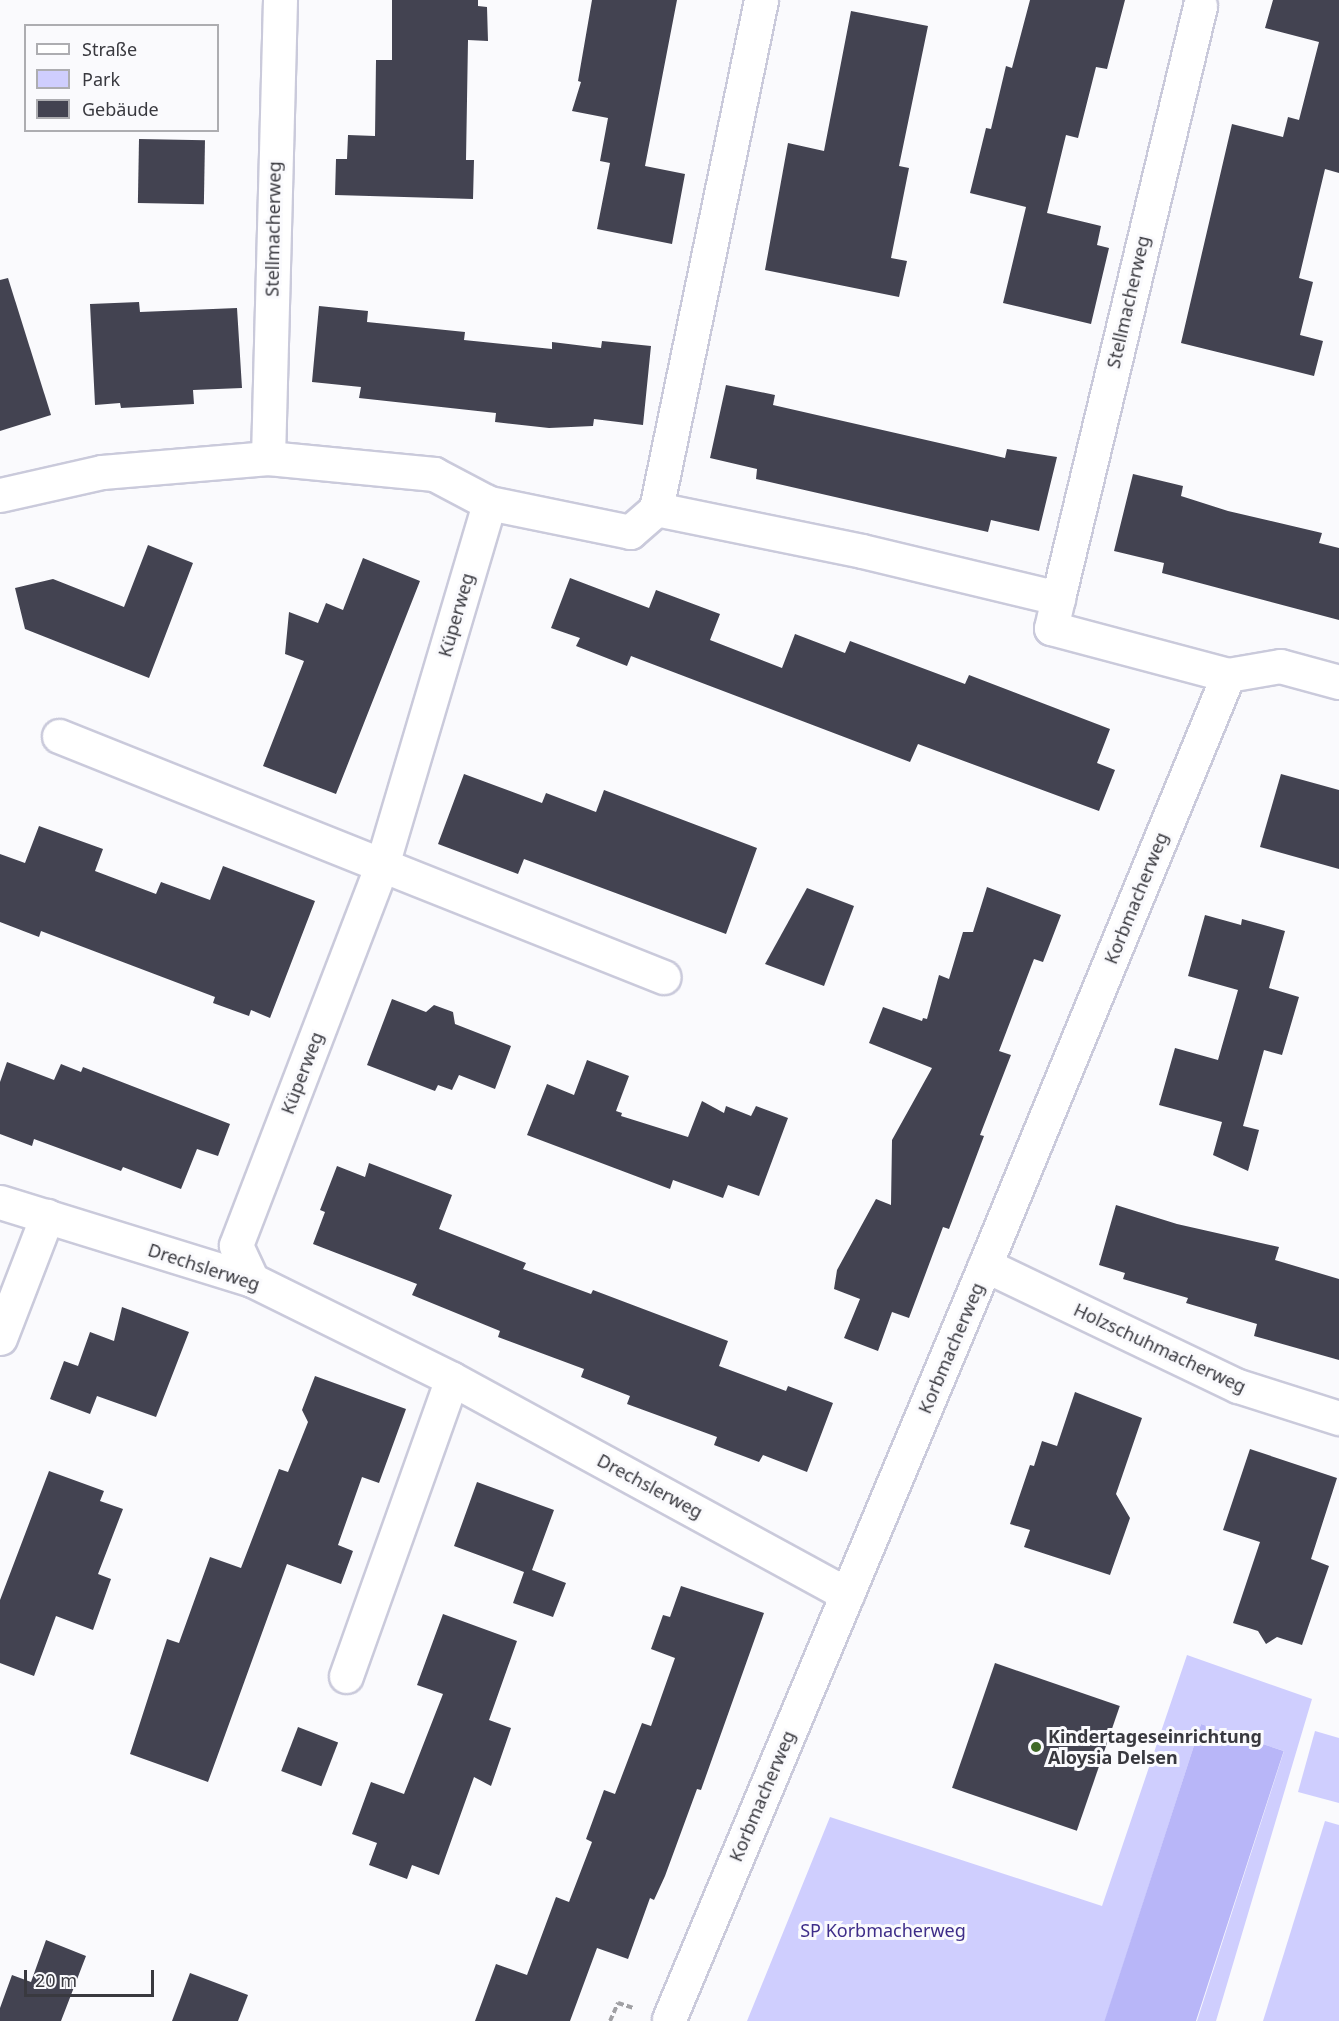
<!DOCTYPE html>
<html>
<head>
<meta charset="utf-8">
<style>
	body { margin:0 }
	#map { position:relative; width:1339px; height:2021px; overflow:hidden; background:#fafafd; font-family:"Noto Sans",sans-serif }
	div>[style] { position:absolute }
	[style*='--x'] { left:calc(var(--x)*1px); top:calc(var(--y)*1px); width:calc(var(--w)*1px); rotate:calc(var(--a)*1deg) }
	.green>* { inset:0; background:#cfcefe }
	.forest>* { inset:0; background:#b8b6f8; transform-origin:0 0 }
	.building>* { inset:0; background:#434351; transform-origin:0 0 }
	.path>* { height:4px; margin-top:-2px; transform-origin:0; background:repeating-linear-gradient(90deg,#a0a0a4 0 6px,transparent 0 9px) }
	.roads { filter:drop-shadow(2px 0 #cacadb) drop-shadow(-2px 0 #cacadb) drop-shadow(0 2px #cacadb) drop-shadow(0 -2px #cacadb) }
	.street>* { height:33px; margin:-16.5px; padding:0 16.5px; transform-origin:16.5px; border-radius:16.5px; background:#fff }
	.dots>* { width:16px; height:16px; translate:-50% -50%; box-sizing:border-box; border:3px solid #fafafd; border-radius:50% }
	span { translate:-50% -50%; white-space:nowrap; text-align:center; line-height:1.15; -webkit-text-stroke:6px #fafafd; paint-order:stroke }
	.street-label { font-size:18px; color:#39393f }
	.poi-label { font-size:18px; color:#39393f; font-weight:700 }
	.left { translate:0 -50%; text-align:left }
	.park-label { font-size:18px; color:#3e2d89 }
	.legend { position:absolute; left:24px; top:24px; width:195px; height:108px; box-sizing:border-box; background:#fafafd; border:2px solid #adadb1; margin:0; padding:8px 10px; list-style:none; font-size:18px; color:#39393f }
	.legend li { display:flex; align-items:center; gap:12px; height:30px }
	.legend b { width:30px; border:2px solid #adadb1 }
	.scale { position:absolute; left:24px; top:1970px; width:130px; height:27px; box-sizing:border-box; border:3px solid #39393f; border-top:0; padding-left:8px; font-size:18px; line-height:21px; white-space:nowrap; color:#39393f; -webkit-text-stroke:4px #fafafd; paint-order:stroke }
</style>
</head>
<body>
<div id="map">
	<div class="green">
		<i style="clip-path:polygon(1187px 1655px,1312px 1699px,1216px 2021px,1197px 2021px,1284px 1751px,1201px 1724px,1105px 2021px,747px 2021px,830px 1817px,1102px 1906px)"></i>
		<i style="clip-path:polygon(1315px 1731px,1339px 1738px,1339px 1803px,1298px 1792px)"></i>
		<i style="clip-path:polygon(1325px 1821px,1339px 1825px,1339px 2021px,1263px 2021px)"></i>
	</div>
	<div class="forest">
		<i style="left:1201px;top:1724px;width:87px;height:312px;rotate:18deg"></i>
	</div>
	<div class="building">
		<i style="clip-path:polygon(392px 0,478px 0,478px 6px,487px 7px,488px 41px,468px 40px,466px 160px,474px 160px,473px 199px,335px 195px,336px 159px,347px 159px,348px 135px,375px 136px,376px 60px,392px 60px)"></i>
		<i style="clip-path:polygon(592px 0,677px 0,645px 166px,685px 174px,672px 244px,597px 229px,610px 163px,600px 161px,608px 118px,572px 111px,581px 82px,578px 81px)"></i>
		<i style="clip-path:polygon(1030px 0,1125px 0,1107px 69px,1096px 67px,1078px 138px,1066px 135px,1047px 213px,1101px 226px,1097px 245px,1109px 248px,1091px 324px,1003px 303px,1026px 207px,970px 193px,986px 128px,991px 129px,1006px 66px,1012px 68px)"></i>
		<i style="clip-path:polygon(1273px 0,1339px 0,1339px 173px,1325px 169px,1299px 278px,1313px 282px,1300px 335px,1323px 341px,1314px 376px,1181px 343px,1232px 124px,1283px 137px,1288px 117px,1299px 120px,1319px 42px,1265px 28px)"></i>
		<i style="clip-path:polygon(851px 11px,928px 26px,899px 166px,909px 168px,891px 258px,907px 261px,899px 297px,765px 270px,788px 143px,824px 151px)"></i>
		<i style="left:139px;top:139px;width:66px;height:64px;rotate:1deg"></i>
		<i style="clip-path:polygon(8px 278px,51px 415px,0 431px,0 280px)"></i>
		<i style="clip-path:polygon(139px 302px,140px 312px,237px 308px,242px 388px,193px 390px,194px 404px,121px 408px,120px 403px,95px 405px,90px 304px)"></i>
		<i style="clip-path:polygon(319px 306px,368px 311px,367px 322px,465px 332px,464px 340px,552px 349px,552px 342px,601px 348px,602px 341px,651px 346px,643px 425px,594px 419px,593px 426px,549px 428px,495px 422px,496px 413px,359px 398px,361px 387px,312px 382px)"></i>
		<i style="clip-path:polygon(726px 385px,775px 395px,773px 405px,1005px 458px,1007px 449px,1057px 457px,1039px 531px,991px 520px,988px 532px,756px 479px,757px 469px,710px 458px)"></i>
		<i style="clip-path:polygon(1133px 474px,1183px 486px,1181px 496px,1228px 511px,1322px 533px,1319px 543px,1339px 548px,1339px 620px,1162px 573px,1164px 563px,1114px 551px)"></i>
		<i style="clip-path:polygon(148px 545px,193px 563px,149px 678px,25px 629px,15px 588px,53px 579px,124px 607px)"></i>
		<i style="clip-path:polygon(363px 558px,420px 581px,336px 794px,263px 766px,304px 661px,285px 654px,289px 612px,318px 623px,326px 603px,343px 610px)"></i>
		<i style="clip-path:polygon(570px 578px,649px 608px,656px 590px,720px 614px,710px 640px,782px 668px,795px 634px,845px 653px,850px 641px,965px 684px,969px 675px,1110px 729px,1097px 763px,1115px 770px,1099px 811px,918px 744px,910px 762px,631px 656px,627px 666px,576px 646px,580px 638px,551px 628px)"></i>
		<i style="clip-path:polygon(464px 774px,542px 803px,546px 793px,596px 812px,604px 790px,757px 848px,726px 934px,524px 859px,518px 874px,438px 844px)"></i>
		<i style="clip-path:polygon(1281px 774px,1339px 790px,1339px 869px,1260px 847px)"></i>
		<i style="clip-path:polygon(39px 826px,103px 849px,95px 871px,156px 894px,161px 882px,210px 900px,223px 866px,315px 901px,270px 1018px,251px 1010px,249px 1016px,213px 1003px,215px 997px,41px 931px,39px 937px,0 922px,0 854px,25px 863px)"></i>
		<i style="clip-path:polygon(987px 887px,1061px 915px,1043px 962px,1034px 959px,999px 1051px,1011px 1055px,980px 1135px,984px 1136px,949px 1229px,943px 1227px,909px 1318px,892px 1312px,878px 1351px,844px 1338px,860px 1299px,834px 1289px,837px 1270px,876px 1199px,891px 1205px,892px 1140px,932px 1068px,869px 1043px,883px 1007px,922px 1021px,923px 1018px,927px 1019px,939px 975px,949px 979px,963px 932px,973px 932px)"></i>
		<i style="clip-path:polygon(807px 888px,854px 906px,824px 986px,765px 964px)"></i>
		<i style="clip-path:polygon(1205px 915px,1241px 925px,1242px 919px,1285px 931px,1269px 988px,1299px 997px,1282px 1055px,1264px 1050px,1243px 1126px,1259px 1130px,1248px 1171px,1213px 1155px,1222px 1122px,1159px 1105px,1175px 1048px,1218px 1060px,1238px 990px,1188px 976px)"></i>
		<i style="clip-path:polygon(392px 999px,426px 1012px,434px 1005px,453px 1012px,455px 1024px,511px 1046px,495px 1089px,459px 1075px,452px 1090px,438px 1085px,435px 1091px,367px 1065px)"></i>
		<i style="clip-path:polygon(587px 1060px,629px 1076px,616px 1111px,622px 1113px,621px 1116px,688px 1137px,702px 1101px,724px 1113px,726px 1106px,751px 1116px,756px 1106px,788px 1118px,759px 1196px,728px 1185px,723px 1198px,673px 1180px,670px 1189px,527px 1135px,547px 1084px,574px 1095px)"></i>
		<i style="clip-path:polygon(7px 1062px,54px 1080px,61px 1064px,81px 1072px,83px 1067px,230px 1124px,218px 1156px,197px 1149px,181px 1189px,123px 1167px,121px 1171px,34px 1139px,32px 1146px,0 1134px,0 1082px)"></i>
		<i style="clip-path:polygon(369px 1163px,452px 1195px,439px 1229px,526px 1263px,523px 1269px,591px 1294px,593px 1290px,728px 1341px,719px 1366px,786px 1391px,788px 1386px,833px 1403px,807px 1472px,763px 1455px,759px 1462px,714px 1445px,717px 1437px,627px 1404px,630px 1396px,581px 1377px,584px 1369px,498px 1337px,500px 1331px,412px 1295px,417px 1284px,313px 1244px,325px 1212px,320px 1210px,337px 1166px,365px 1177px)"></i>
		<i style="clip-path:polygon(1116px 1205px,1177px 1224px,1279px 1247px,1275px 1260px,1339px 1279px,1339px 1360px,1254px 1336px,1257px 1324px,1186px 1303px,1188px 1298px,1123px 1279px,1125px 1273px,1099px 1265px)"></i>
		<i style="clip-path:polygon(122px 1307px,189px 1332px,156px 1417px,97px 1396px,90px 1414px,50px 1399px,64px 1361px,78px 1366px,90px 1332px,114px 1341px)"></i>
		<i style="clip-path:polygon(315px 1376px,406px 1409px,379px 1483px,362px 1477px,338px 1545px,353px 1551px,341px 1584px,287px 1564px,208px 1782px,130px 1754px,167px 1639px,179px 1643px,210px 1557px,241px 1568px,279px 1469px,288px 1472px,308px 1422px,302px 1410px)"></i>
		<i style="clip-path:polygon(1075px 1392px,1142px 1418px,1116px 1494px,1130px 1518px,1110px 1575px,1024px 1547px,1030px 1530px,1010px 1524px,1030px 1465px,1034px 1466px,1042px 1441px,1057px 1446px)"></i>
		<i style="clip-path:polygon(1250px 1449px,1337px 1478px,1311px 1559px,1329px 1566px,1302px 1645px,1277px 1637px,1266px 1644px,1258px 1631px,1233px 1623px,1260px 1542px,1223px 1530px)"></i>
		<i style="clip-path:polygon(49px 1471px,104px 1491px,100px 1501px,123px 1509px,98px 1574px,111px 1579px,93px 1630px,56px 1616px,34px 1676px,0 1663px,0 1600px)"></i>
		<i style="clip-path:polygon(477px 1482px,554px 1510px,532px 1570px,566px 1583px,553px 1617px,513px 1603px,524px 1572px,454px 1546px)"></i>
		<i style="clip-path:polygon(681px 1586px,764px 1613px,701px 1790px,697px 1789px,665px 1876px,654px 1900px,650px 1898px,628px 1959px,597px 1948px,570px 2021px,475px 2021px,496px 1964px,527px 1975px,556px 1897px,569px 1902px,592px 1842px,586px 1839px,604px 1790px,615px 1794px,642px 1723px,651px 1726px,675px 1658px,651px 1649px,663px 1615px,670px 1617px)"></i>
		<i style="clip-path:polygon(443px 1614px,517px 1641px,489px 1720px,511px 1728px,491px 1786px,474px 1777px,439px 1875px,412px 1865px,407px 1879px,369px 1865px,377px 1843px,352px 1834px,371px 1782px,404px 1794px,443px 1694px,417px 1685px)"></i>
		<i style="left:995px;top:1663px;width:132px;height:132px;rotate:19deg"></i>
		<i style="left:298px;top:1727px;width:43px;height:47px;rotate:21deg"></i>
		<i style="clip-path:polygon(46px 1940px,86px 1956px,61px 2021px,0 2021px,0 2008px,12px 1975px,31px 1982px)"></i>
		<i style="clip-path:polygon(190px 1973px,248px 1995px,238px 2021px,172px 2021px)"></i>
	</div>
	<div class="path">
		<i style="--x:610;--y:2021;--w:20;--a:-66"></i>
		<i style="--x:618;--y:2003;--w:16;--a:18"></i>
	</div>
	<div class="roads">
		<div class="street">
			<i style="--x:268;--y:458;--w:458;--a:-88.5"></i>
			<i style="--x:0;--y:495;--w:105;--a:-12.7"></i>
			<i style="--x:102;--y:472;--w:167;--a:-4.8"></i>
			<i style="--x:268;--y:458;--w:167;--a:5.5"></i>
			<i style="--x:434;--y:474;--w:62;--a:27.8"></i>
			<i style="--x:489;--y:503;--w:144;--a:11.6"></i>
			<i style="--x:630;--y:532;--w:35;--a:-41"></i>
			<i style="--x:656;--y:509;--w:210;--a:11.5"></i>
			<i style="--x:862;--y:551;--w:202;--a:13.5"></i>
			<i style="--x:1058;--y:598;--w:31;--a:103"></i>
			<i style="--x:1051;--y:628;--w:183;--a:14.9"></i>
			<i style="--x:1228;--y:675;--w:53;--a:-9.8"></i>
			<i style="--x:1280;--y:666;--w:61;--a:15.2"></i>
			<i style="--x:656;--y:509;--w:520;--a:-78.34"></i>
			<i style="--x:1058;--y:598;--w:609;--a:-76.51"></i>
			<i style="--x:59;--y:736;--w:348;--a:21.8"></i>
			<i style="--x:382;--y:865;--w:377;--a:-73.5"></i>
			<i style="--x:0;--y:1202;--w:264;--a:17.2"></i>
			<i style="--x:252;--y:1280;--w:223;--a:26.3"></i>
			<i style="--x:452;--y:1379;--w:450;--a:28.6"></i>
			<i style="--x:985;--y:1265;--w:280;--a:25.6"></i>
			<i style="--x:1238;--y:1386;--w:106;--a:17.6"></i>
			<i style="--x:252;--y:1280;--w:38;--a:-115"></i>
			<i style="--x:236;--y:1245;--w:407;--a:-69"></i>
			<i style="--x:382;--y:865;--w:303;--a:21.7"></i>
			<i style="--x:0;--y:1338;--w:131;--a:-68.9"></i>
			<i style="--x:346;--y:1676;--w:315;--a:-70.4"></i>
			<i style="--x:669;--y:2019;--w:818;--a:-67.26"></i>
			<i style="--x:985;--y:1265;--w:638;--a:-67.61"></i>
		</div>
	</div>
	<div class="dots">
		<i style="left:1036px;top:1747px;background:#3f6926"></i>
	</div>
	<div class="street-label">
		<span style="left:273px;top:229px;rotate:-89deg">Stellmacherweg</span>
		<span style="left:1128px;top:302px;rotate:-77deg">Stellmacherweg</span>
		<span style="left:456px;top:615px;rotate:-74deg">Küperweg</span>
		<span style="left:1136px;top:898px;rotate:-68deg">Korbmacherweg</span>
		<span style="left:302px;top:1073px;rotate:-69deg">Küperweg</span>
		<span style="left:204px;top:1267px;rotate:18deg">Drechslerweg</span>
		<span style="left:951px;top:1348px;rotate:-67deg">Korbmacherweg</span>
		<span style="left:1160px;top:1348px;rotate:25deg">Holzschuhmacherweg</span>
		<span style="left:650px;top:1486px;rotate:28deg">Drechslerweg</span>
		<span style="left:762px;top:1796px;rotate:-67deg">Korbmacherweg</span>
	</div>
	<div class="poi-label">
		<span class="left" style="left:1048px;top:1747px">Kindertageseinrichtung<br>Aloysia Delsen</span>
	</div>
	<div class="park-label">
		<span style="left:883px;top:1930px">SP Korbmacherweg</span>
	</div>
	<ul class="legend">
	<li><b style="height:8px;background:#fff"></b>Straße</li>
	<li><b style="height:16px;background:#cfcefe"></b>Park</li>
	<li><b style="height:16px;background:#434351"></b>Gebäude</li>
	</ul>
	<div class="scale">20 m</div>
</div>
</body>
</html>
